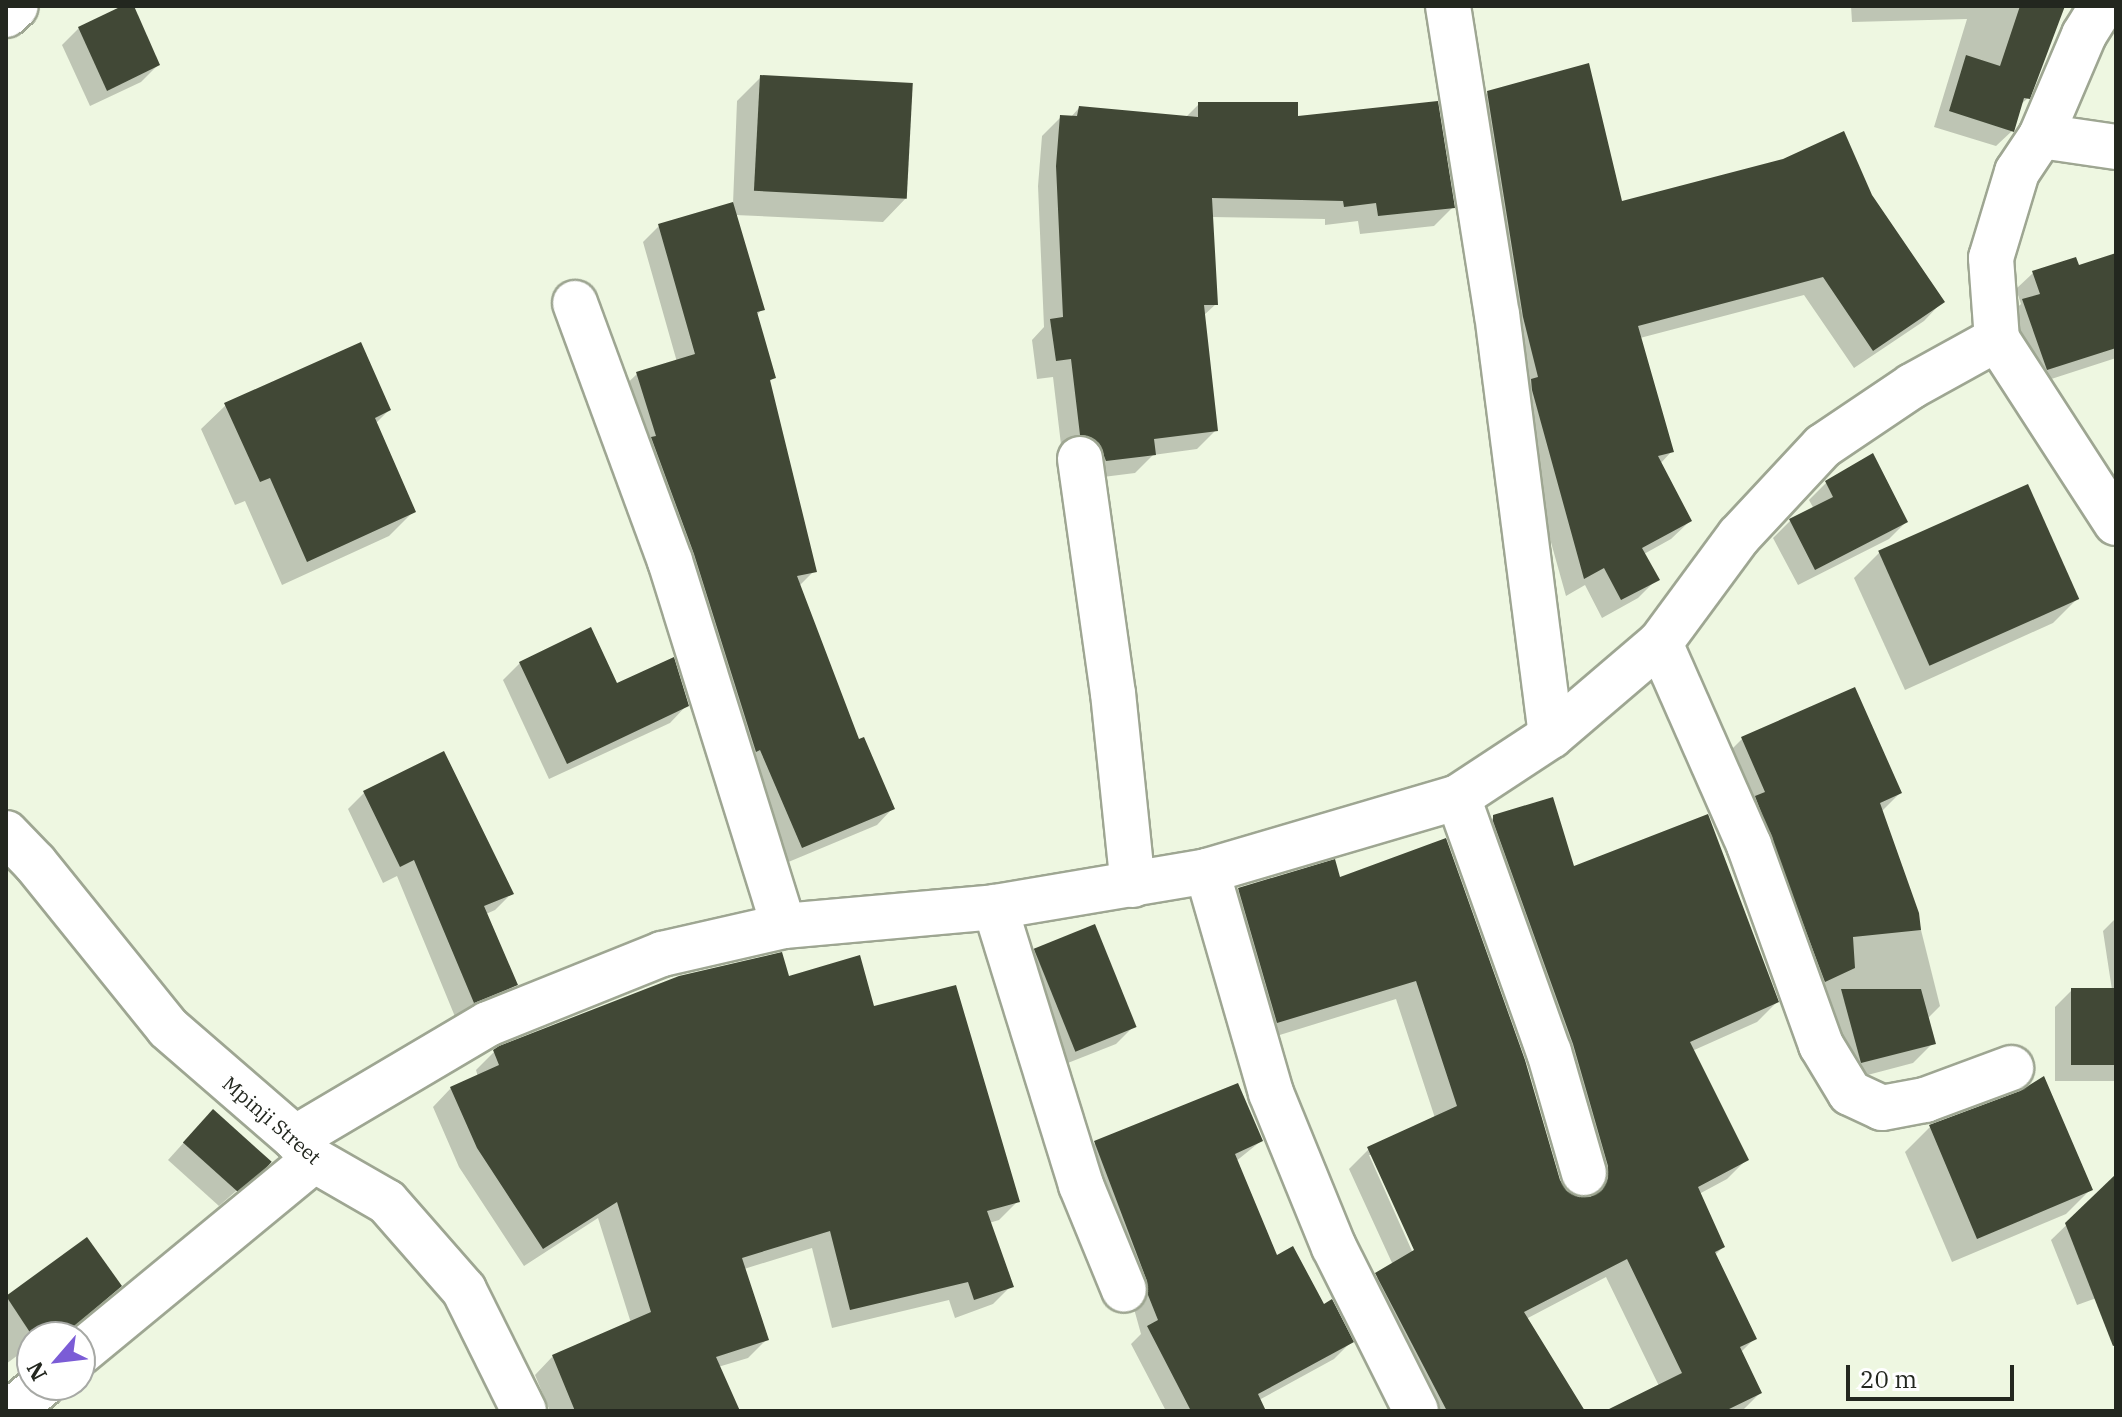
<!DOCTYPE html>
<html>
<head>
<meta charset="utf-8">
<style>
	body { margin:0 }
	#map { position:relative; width:2122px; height:1417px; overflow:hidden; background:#eef7e1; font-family:"IBM Plex Serif",serif }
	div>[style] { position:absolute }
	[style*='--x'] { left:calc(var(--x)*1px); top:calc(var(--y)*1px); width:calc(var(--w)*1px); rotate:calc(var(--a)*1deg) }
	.shadow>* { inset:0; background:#0003 }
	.building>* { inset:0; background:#414836; transform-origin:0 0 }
	.roads { filter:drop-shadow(2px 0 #9ea692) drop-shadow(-2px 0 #9ea692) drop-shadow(0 2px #9ea692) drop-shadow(0 -2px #9ea692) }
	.street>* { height:44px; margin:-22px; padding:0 22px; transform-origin:22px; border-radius:22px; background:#fff }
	span { translate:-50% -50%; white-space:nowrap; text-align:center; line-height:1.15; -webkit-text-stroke:8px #fff; paint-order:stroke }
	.street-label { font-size:20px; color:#23271f }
	.frame { position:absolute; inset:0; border:8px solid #23271f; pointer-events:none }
	.north { position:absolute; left:16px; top:1321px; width:80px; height:80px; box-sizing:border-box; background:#fff; border:2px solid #a7a9a5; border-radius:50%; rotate:242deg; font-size:22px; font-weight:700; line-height:32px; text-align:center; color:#23271f }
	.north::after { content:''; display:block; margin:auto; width:28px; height:36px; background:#7b5cd6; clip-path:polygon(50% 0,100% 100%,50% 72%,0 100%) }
	.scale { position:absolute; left:1846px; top:1365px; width:168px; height:36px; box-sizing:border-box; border:4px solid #23271f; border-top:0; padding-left:10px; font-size:24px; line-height:28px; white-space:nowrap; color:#23271f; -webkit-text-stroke:6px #fff; paint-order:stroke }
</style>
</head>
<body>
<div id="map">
	<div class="shadow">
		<i style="clip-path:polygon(127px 6px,131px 6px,158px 65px,141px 82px,90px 106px,62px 45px,79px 28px)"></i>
		<i style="clip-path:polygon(1851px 6px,2052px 6px,2028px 98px,2019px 106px,2012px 131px,1996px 146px,1934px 127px,1967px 19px,1852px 22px)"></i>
		<i style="clip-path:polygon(761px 77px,907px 197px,883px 222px,735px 215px,762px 309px,756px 316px,774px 377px,768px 383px,814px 571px,799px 586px,858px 742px,893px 808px,877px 825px,786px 863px,620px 390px,637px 374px,677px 362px,643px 242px,659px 226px,733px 204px,737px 101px)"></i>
		<i style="clip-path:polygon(1488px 93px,1621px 203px,1870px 196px,1942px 302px,1924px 321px,1854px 368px,1804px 295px,1640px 338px,1672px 451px,1660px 464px,1690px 521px,1671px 539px,1644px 554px,1657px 579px,1638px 598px,1602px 618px,1585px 585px,1566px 596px,1514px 410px,1469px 112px)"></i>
		<i style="clip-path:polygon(1199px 104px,1296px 119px,1453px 207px,1434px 226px,1360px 234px,1358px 221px,1325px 225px,1325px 219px,1211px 217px,1216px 304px,1203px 316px,1216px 430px,1197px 449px,1153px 455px,1135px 473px,1087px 479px,1062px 453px,1053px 377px,1037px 379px,1032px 340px,1044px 327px,1038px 186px,1042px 136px,1061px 117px,1070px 118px,1079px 108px,1185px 118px)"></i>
		<i style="clip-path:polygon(2116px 255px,2116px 358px,2030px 386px,2006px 318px,2021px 304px,2016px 289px,2033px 273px,2078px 267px)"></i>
		<i style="clip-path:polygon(226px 405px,389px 410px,375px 424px,414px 511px,389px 536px,282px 585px,245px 501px,235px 505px,201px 429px)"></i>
		<i style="clip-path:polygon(1872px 456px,1906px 522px,1889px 539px,1798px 585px,1773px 538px,1790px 521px,1814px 509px,1809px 500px,1826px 483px)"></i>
		<i style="clip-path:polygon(2027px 487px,2077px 599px,2053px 623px,1905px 690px,1854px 578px,1879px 553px)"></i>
		<i style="clip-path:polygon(520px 663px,616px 686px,687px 705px,670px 723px,549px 779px,503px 680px)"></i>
		<i style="clip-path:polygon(1742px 739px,1900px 793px,1881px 812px,1917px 914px,1940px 1006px,1927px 1019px,1933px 1043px,1913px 1063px,1841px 1082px,1722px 759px)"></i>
		<i style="clip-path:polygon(365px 792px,512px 893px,495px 910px,486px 914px,515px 985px,498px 1002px,456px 1019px,397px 876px,383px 883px,348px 809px)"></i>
		<i style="clip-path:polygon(evenodd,1494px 817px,1777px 1002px,1757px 1022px,1692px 1051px,1747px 1159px,1727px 1179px,1699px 1194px,1723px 1247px,1715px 1255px,1754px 1339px,1740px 1353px,1760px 1393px,1742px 1411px,1610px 1411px,1659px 1386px,1606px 1277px,1526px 1319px,1583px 1411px,1415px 1411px,1356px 1295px,1393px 1265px,1349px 1169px,1369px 1149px,1435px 1118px,1396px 999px,1257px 1042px,1219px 910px,1239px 890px,1339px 880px,1445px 841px,1558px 1181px,1566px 1193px,1578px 1199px,1589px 1199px,1589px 1187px,1474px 837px,1494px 817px,1369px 1155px,1373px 1155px,1420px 1258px,1416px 1260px,1369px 1155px)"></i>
		<i style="clip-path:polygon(2116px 918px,2116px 1081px,2055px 1081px,2055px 1007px,2072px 990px,2112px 990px,2103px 931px)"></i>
		<i style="clip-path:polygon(1035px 950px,1133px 1027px,1116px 1044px,1050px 1070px,1018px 967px)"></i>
		<i style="clip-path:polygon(788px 978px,872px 1008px,1018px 1201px,999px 1220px,989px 1223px,1011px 1286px,993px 1304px,955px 1318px,949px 1300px,832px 1328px,812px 1248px,744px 1269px,767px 1339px,748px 1358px,718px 1367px,738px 1411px,550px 1411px,535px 1375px,553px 1356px,631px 1323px,598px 1218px,524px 1266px,459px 1167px,433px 1107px,451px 1088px,478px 1077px,476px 1070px,494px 1052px)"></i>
		<i style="clip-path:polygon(2021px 1093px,2091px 1189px,2066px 1214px,1952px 1262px,1905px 1152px,1930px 1127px)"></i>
		<i style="clip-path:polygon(196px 1129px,269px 1162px,219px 1206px,168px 1160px)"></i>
		<i style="clip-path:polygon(1261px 1141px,1235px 1162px,1276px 1258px,1351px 1342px,1334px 1359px,1259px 1400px,1264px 1411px,1166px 1411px,1131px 1344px,1141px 1334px,1131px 1298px,1078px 1160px,1095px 1143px)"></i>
		<i style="clip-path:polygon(2116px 1177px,2116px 1291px,2077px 1305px,2051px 1240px)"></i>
		<i style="clip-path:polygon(87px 1240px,119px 1286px,61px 1337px,32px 1337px,30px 1373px,18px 1355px,6px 1364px,6px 1299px)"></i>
	</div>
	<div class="building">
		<i style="clip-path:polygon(122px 6px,134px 6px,160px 65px,107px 91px,78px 27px)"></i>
		<i style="clip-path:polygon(2020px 6px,2065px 6px,2030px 99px,2024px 98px,2014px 132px,1949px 111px,1966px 55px,2000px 66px)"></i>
		<i style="clip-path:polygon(1589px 63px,1622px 201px,1783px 159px,1844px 131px,1872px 195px,1945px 302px,1873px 351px,1823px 277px,1638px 326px,1674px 452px,1658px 456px,1692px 521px,1642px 548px,1660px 580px,1621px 600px,1604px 568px,1584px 579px,1532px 390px,1531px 379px,1538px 377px,1523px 317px,1487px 91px)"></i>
		<i style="left:760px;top:75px;width:153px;height:116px;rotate:3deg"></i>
		<i style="clip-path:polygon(1438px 101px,1455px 208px,1378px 216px,1376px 203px,1344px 207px,1343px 201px,1212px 198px,1218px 305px,1204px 305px,1218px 431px,1154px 439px,1156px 455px,1106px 461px,1099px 443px,1080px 435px,1071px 359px,1056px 361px,1050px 319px,1063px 317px,1056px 166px,1060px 115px,1077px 116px,1079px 106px,1198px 117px,1198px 102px,1298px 102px,1298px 116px)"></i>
		<i style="clip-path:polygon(733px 202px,765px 310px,757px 312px,776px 378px,770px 380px,817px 572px,797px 576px,859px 739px,864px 737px,895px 809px,802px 848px,760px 750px,756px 752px,694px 554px,651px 437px,656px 436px,636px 372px,695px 354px,658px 224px)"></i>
		<i style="clip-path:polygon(2116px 253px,2116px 348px,2047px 370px,2022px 299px,2040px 294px,2032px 271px,2076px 257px,2079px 265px)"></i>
		<i style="clip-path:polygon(361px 342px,391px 410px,375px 418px,416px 512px,307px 562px,270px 478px,260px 482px,224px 403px)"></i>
		<i style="clip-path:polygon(1873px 453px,1908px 522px,1815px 570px,1789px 519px,1833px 497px,1825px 481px)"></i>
		<i style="left:2028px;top:484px;width:126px;height:164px;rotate:66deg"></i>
		<i style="clip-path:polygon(591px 627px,617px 683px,674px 657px,689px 706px,567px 764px,519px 662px)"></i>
		<i style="clip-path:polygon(1855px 687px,1902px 793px,1880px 803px,1919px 913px,1921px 930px,1853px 937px,1855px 968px,1825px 982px,1755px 796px,1765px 792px,1741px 737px)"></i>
		<i style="clip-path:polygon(444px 751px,514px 894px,484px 906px,518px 985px,474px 1003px,414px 860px,400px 867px,363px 791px)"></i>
		<i style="clip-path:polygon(1553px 797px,1574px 866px,1708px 814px,1779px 1002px,1690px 1042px,1749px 1160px,1698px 1187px,1725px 1247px,1715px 1252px,1757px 1339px,1740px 1347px,1762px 1393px,1725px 1411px,1605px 1411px,1682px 1373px,1627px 1259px,1524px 1312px,1585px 1411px,1447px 1411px,1375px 1273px,1414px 1250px,1367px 1147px,1457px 1106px,1416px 981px,1277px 1023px,1238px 888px,1335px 859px,1340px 877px,1446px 838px,1525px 1060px,1560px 1180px,1567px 1191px,1579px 1197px,1590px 1197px,1602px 1190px,1608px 1178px,1608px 1166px,1573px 1044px,1493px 821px,1493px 815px)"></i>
		<i style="left:1095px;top:924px;width:111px;height:66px;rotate:68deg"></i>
		<i style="clip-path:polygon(782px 952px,789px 976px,860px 955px,874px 1006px,956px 985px,1020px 1202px,987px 1211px,1014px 1287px,974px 1300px,968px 1282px,850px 1310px,830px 1231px,742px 1258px,769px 1340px,716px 1357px,740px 1411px,575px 1411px,552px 1355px,651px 1312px,617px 1202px,543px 1249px,477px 1148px,450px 1087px,499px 1065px,493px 1050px,499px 1046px,679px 976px)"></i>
		<i style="left:2071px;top:988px;width:45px;height:77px"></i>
		<i style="clip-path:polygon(1841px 989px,1921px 989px,1936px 1044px,1861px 1063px)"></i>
		<i style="clip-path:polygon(2044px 1076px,2093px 1190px,1977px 1239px,1929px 1125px,2020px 1091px)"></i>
		<i style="clip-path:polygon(1238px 1083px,1263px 1141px,1235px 1154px,1277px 1255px,1293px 1246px,1324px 1304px,1332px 1299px,1354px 1342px,1258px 1394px,1266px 1411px,1191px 1411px,1147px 1326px,1158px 1320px,1148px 1295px,1147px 1281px,1094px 1141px)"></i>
		<i style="left:213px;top:1109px;width:79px;height:45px;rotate:42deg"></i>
		<i style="clip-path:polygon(2116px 1174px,2116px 1345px,2113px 1346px,2065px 1223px)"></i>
		<i style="clip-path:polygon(87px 1237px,122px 1286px,62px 1337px,33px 1337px,6px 1296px)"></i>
	</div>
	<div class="roads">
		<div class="street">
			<i style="--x:1448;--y:6;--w:312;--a:81"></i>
			<i style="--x:1497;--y:314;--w:425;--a:82.7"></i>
			<i style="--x:2102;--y:6;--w:34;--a:122"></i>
			<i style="--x:2084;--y:35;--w:110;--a:113.1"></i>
			<i style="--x:2041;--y:136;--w:43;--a:123.7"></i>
			<i style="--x:2017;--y:172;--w:90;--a:106.8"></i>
			<i style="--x:1991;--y:258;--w:81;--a:85.8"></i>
			<i style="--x:1997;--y:339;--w:219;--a:57.1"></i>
			<i style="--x:6;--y:15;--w:13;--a:-42"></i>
			<i style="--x:2041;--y:136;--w:76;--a:8.3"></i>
			<i style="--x:575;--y:303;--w:275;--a:69.8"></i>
			<i style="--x:670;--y:561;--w:382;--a:72.7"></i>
			<i style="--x:1080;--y:459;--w:236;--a:82"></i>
			<i style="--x:1113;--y:693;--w:193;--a:84.1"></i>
			<i style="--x:1660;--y:643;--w:221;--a:66.2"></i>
			<i style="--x:1749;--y:845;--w:213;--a:70.2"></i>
			<i style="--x:1821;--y:1045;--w:56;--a:58.9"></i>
			<i style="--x:1850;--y:1093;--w:35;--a:25"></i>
			<i style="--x:1882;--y:1108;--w:44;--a:-10.5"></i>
			<i style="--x:1925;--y:1100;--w:92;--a:-20.4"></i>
			<i style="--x:1458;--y:797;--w:271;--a:70.4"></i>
			<i style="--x:1549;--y:1052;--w:126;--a:73.9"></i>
			<i style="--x:6;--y:833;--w:42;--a:46"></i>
			<i style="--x:35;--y:863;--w:212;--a:51.1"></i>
			<i style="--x:168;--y:1028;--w:168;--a:40.9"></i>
			<i style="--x:295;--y:1138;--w:29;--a:49"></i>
			<i style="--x:314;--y:1160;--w:84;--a:29.9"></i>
			<i style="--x:387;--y:1202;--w:117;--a:48.8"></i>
			<i style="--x:464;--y:1290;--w:135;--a:63.6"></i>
			<i style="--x:1207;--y:871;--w:231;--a:73.9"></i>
			<i style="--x:1271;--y:1093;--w:166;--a:67.8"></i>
			<i style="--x:1334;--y:1247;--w:183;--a:63.4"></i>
			<i style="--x:995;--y:907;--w:291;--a:72.8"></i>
			<i style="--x:1081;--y:1185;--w:113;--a:67.7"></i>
			<i style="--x:295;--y:1138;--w:224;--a:-30.6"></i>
			<i style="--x:488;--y:1024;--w:188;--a:-21.9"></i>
			<i style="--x:662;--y:954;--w:125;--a:-12.9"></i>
			<i style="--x:784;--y:926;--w:212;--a:-5.1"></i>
			<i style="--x:995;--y:907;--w:215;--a:-9.6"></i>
			<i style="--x:1207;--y:871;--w:262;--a:-16.4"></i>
			<i style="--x:1458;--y:797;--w:111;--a:-33.3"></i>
			<i style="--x:1551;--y:736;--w:143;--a:-40.5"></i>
			<i style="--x:1660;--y:643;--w:133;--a:-53.6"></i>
			<i style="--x:1739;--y:536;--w:123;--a:-47"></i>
			<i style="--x:1823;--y:446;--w:107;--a:-34"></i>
			<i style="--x:1912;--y:386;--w:97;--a:-28.9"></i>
			<i style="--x:80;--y:1353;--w:303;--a:-39.5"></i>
			<i style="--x:11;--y:1411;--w:40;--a:-40"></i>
		</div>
	</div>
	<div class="street-label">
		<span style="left:272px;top:1120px;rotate:41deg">Mpinji Street</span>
	</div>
	<div class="frame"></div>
	<div class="north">N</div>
	<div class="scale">20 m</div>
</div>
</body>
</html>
